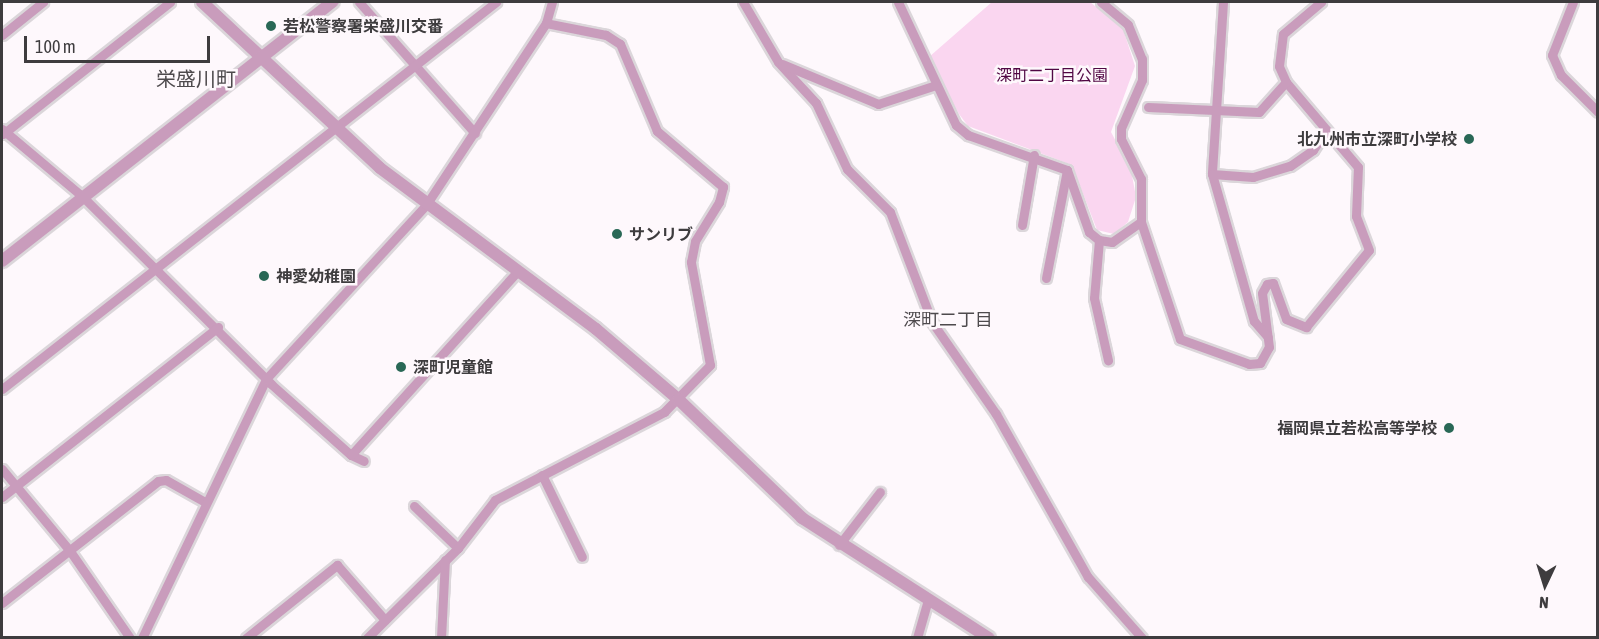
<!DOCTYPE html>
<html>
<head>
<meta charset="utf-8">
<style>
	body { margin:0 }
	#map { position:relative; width:1599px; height:639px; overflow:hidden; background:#fef8fc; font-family:"Asap Condensed","Noto Sans JP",sans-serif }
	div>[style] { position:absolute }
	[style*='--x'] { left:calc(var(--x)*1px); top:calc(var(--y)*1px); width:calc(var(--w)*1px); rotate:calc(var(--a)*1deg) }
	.green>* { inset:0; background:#fad6f0 }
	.roads { filter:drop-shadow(2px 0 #dbd6da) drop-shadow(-2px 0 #dbd6da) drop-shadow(0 2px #dbd6da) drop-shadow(0 -2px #dbd6da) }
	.minor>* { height:9px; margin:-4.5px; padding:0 4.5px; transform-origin:4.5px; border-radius:4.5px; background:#c99cbc }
	.tertiary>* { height:12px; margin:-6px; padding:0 6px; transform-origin:6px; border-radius:6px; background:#c99cbc }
	.dots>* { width:16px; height:16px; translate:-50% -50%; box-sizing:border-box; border:3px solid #fef8fc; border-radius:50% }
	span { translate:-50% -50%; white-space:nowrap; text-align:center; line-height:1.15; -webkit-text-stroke:5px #fef8fc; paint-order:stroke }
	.poi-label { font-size:16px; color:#3e3c3e; font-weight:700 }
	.left { translate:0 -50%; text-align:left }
	.right { translate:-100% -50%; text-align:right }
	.park-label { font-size:16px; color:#510744 }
	.neighbourhood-label { font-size:18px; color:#4e4a4d }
	.quarter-label { font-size:20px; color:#4e4a4d }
	.frame { position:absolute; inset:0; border:3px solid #3e3c3e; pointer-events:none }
	.north { position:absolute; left:1515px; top:555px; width:60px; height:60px; -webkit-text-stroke:4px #fef8fc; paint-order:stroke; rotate:184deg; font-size:16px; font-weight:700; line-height:24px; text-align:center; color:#3e3c3e }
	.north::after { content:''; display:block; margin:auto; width:21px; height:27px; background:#3e3c3e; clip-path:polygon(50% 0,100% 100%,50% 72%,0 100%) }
	.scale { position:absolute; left:24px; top:36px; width:186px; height:27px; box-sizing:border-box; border:3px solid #3e3c3e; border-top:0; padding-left:8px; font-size:18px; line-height:21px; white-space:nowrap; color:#3e3c3e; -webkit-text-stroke:4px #fef8fc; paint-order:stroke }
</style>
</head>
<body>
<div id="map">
	<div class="green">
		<i style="clip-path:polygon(992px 2px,1090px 2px,1123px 29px,1135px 66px,1111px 132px,1131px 170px,1136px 197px,1128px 222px,1114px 234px,1097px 230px,1072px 165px,968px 126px,959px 114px,929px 57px)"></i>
	</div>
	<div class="roads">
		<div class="minor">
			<i style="--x:359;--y:2;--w:175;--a:48.5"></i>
			<i style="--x:743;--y:2;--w:69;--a:59.7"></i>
			<i style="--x:778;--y:62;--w:56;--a:47.2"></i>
			<i style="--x:816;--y:103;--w:73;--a:64.8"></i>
			<i style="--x:847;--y:169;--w:61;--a:45"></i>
			<i style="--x:890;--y:212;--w:118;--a:69.1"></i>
			<i style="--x:932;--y:322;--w:112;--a:55.2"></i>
			<i style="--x:996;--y:414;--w:187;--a:60.6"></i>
			<i style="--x:1088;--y:577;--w:81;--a:48.5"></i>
			<i style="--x:898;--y:2;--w:136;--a:64.8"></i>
			<i style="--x:956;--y:125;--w:16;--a:40"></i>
			<i style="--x:968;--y:135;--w:105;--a:19.5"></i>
			<i style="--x:1067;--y:170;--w:66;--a:70.5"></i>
			<i style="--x:1089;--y:232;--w:13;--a:39"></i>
			<i style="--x:1099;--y:240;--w:13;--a:9"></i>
			<i style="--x:1112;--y:242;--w:35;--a:-35"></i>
			<i style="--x:1101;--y:2;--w:35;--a:40"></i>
			<i style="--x:1128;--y:25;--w:37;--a:68"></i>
			<i style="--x:1142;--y:59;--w:21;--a:90"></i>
			<i style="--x:1142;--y:80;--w:52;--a:113.6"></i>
			<i style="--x:1121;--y:128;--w:11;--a:90"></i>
			<i style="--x:1121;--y:139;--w:45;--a:63.4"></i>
			<i style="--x:1141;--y:179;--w:43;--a:90"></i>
			<i style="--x:1141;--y:222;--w:123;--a:71.6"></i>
			<i style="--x:1180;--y:339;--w:73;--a:19.9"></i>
			<i style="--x:1249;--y:364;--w:11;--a:-5"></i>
			<i style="--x:1260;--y:363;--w:18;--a:-61"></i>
			<i style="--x:1269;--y:347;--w:54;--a:-97.4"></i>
			<i style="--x:1262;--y:293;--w:10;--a:-61"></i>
			<i style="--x:1267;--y:284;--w:6;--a:-9"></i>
			<i style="--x:1273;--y:283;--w:38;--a:70"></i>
			<i style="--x:1286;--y:319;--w:22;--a:22"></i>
			<i style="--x:1306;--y:327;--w:99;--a:-50.7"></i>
			<i style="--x:1369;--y:250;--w:36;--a:-111"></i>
			<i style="--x:1356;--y:216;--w:49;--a:-87.7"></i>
			<i style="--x:1358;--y:167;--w:111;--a:-130.3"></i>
			<i style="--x:1286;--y:82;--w:17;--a:-114"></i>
			<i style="--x:1279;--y:66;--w:32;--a:-83"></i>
			<i style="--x:1283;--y:34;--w:50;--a:-40.1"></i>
			<i style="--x:1223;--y:2;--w:172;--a:93.7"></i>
			<i style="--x:1212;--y:174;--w:153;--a:74.1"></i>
			<i style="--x:1254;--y:321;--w:21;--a:49"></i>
			<i style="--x:1573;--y:2;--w:57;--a:111.6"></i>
			<i style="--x:1552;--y:55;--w:22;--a:66"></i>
			<i style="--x:1561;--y:75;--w:52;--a:45"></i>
			<i style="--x:2;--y:35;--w:53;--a:-38.8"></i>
			<i style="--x:782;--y:64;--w:104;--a:22.6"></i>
			<i style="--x:878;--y:104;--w:61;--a:-18.1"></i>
			<i style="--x:1148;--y:107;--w:111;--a:2.6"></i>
			<i style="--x:1259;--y:112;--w:40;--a:-48"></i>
			<i style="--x:2;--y:129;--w:106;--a:40"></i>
			<i style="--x:83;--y:197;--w:265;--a:44.8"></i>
			<i style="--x:271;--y:384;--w:107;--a:41.6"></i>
			<i style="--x:351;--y:455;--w:14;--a:25"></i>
			<i style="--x:3;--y:134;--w:213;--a:-38.3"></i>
			<i style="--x:1212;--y:174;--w:41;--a:4.2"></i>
			<i style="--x:1253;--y:177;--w:39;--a:-17"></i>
			<i style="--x:1290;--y:166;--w:28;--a:-35"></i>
			<i style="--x:1313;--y:150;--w:24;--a:-57"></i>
			<i style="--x:1022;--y:225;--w:71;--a:-80.3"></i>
			<i style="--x:1099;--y:240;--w:58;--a:94.9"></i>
			<i style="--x:1094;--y:298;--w:64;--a:77.3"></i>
			<i style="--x:1046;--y:278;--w:110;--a:-79"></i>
			<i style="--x:2;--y:389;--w:628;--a:-38.08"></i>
			<i style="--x:351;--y:455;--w:248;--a:-47.8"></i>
			<i style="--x:2;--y:469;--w:107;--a:50.3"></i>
			<i style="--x:70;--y:551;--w:106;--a:55.4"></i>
			<i style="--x:542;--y:475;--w:91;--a:64"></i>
			<i style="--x:2;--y:497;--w:275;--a:-38.2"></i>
			<i style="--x:414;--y:506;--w:61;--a:43.7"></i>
			<i style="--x:839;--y:545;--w:67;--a:-52.3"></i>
			<i style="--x:2;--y:603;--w:198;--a:-38"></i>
			<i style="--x:158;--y:481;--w:8;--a:-7"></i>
			<i style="--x:166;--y:480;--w:45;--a:29.4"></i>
			<i style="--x:142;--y:638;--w:287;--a:-64.4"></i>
			<i style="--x:266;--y:379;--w:236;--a:-47.4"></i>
			<i style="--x:426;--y:205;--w:218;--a:-56.6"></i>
			<i style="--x:546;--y:23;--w:22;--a:-74"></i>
			<i style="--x:246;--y:638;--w:117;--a:-38.7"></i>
			<i style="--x:337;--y:565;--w:73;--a:48.9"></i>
			<i style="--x:367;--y:638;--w:128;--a:-44.7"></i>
			<i style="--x:458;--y:548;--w:61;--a:-52.4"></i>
			<i style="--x:495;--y:500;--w:191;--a:-27.5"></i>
			<i style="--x:664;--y:412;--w:66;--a:-45.6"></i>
			<i style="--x:710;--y:365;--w:105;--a:-100.5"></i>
			<i style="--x:691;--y:262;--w:21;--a:-79"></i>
			<i style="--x:695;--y:241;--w:46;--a:-58.4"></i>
			<i style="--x:719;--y:202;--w:16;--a:-75"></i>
			<i style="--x:723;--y:187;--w:87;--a:-139.7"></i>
			<i style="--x:657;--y:131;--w:95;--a:-113"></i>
			<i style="--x:620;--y:44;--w:17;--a:-147"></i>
			<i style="--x:606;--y:35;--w:61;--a:-168.7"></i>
			<i style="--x:441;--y:638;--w:78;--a:-87.1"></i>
			<i style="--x:917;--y:638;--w:40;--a:-74"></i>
		</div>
		<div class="tertiary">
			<i style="--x:202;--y:2;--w:243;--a:43"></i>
			<i style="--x:380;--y:168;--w:269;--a:36.7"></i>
			<i style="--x:596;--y:329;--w:108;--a:40.5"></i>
			<i style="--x:678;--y:399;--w:172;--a:43.8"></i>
			<i style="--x:802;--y:518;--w:222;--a:32.7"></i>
			<i style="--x:2;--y:261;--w:420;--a:-38.1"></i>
		</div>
	</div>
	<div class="dots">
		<i style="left:271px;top:26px;background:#296856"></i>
		<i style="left:1469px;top:139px;background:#296856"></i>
		<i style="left:617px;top:234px;background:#296856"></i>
		<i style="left:264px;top:276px;background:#296856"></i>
		<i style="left:401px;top:367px;background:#296856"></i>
		<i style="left:1449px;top:428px;background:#296856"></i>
	</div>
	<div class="poi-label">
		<span class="left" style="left:283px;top:26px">若松警察署栄盛川交番</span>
		<span class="right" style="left:1457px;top:139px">北九州市立深町小学校</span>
		<span class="left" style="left:629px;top:234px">サンリブ</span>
		<span class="left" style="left:276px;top:276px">神愛幼稚園</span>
		<span class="left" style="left:413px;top:367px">深町児童館</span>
		<span class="right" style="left:1437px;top:428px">福岡県立若松高等学校</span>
	</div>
	<div class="park-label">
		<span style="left:1052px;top:75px">深町二丁目公園</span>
	</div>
	<div class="neighbourhood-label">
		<span style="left:948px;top:320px">深町二丁目</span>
	</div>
	<div class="quarter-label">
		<span style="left:196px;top:78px">栄盛川町</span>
	</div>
	<div class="frame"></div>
	<div class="north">N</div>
	<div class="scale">100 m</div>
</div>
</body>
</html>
